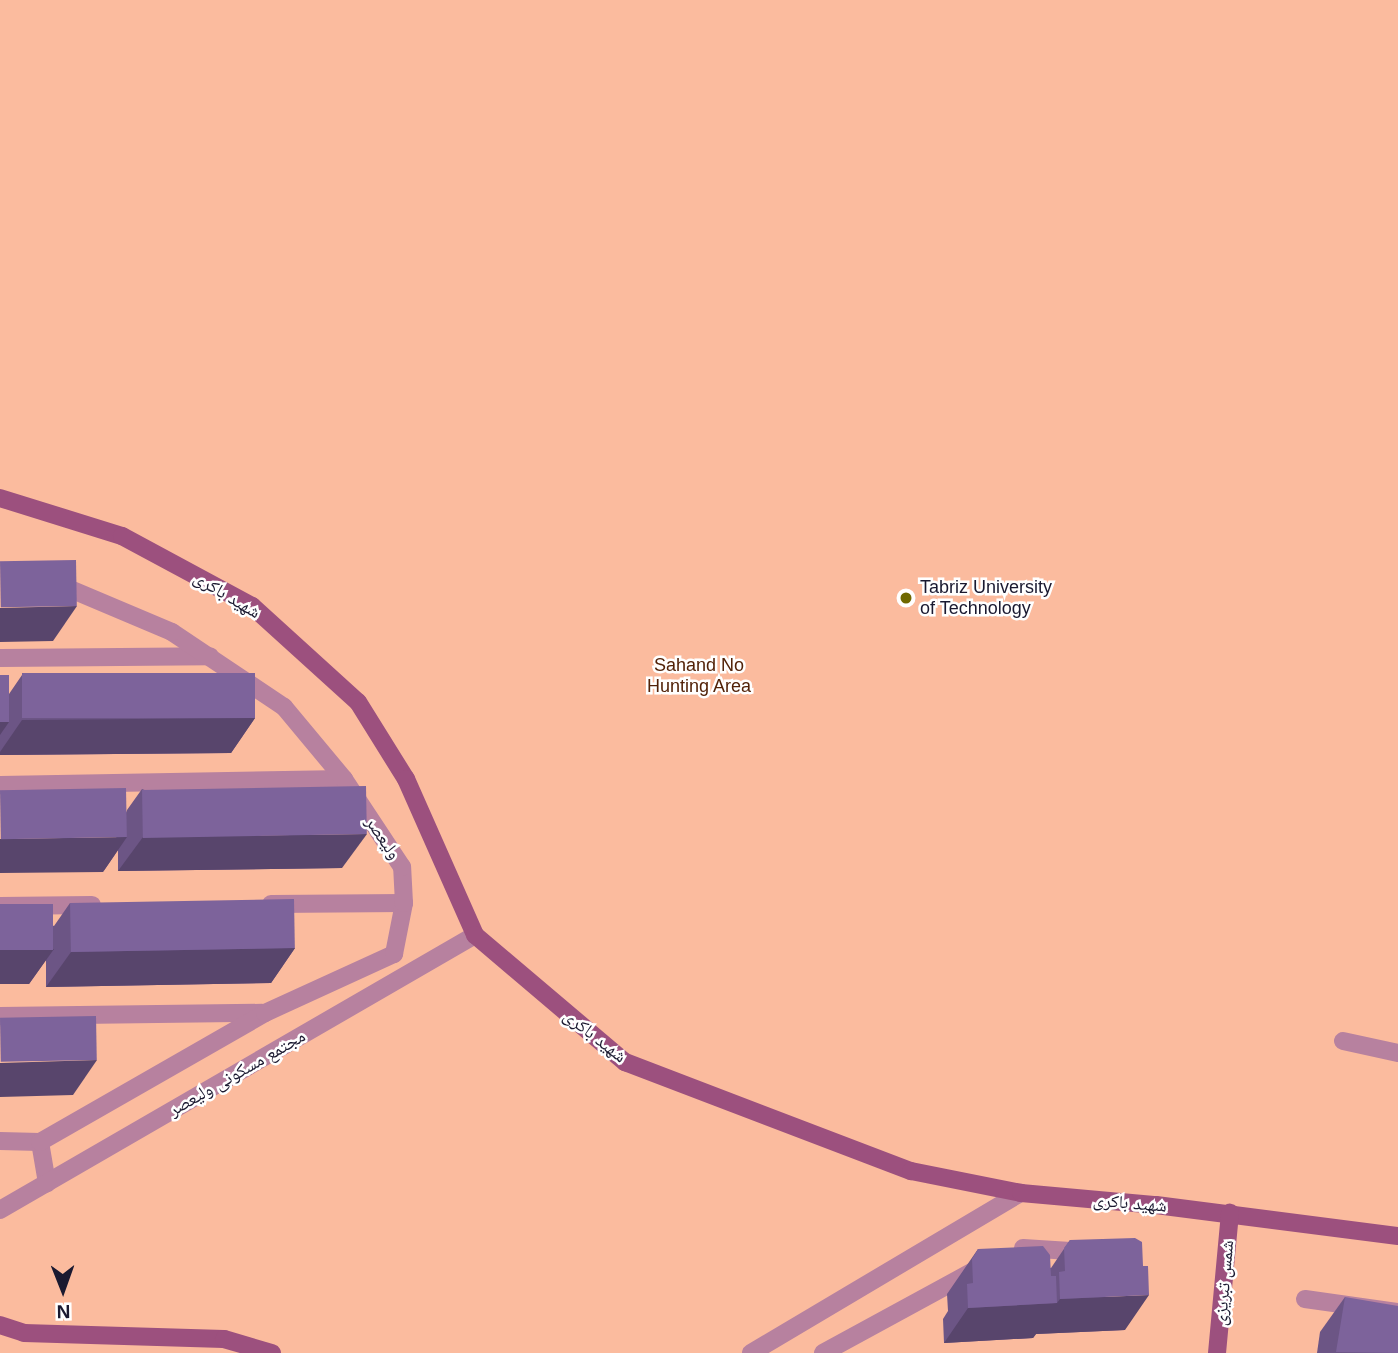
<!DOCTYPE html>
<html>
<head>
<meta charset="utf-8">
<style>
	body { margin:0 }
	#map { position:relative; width:1398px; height:1353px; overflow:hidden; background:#e0e1fb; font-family:Arial,"Noto Naskh Arabic",sans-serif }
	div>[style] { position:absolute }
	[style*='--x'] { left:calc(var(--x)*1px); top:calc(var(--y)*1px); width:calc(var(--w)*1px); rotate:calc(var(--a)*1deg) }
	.green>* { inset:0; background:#fbbb9e; transform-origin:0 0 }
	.street>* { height:18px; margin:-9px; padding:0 9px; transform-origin:9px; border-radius:9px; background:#b7819f }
	.secondary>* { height:18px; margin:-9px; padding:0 9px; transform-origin:9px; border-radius:9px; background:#9c507e }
	.wall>* { inset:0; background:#6c5585 }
	.shaded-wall>* { inset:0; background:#58456c }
	.building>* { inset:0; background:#7d639b; transform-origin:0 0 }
	.dots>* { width:19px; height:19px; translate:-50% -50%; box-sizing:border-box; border:4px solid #fff; border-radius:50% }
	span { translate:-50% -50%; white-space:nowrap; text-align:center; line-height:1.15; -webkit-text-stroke:5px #fff; paint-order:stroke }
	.poi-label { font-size:18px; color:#1a1930 }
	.left { translate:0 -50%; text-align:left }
	.street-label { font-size:18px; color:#1a1930 }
	.park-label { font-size:18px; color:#522208 }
	.north { position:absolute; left:28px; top:1255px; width:70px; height:70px; -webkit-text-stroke:5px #fff; paint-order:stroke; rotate:179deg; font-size:19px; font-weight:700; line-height:28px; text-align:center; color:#1a1930 }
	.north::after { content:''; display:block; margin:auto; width:24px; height:32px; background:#1a1930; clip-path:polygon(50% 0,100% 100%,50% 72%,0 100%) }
</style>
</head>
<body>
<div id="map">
	<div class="green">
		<i style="left:0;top:0;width:1398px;height:1353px"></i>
	</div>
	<div class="street">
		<i style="--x:0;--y:658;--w:210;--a:-0.5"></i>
		<i style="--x:0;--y:785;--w:344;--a:-1"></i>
		<i style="--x:271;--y:904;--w:133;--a:-0.4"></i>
		<i style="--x:0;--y:906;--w:92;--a:-0.6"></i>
		<i style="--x:0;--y:1016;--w:262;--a:-0.7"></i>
		<i style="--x:1343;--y:1041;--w:56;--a:12.3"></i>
		<i style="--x:0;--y:1141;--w:40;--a:1.4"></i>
		<i style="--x:40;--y:1142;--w:42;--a:80.3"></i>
		<i style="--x:40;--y:1142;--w:259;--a:-29.8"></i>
		<i style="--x:265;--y:1013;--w:142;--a:-24.6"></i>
		<i style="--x:394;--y:954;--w:52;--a:-78.9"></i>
		<i style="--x:404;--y:903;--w:36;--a:-93"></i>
		<i style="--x:402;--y:867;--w:105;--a:-123.4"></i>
		<i style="--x:344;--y:779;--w:94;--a:-129.8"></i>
		<i style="--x:284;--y:707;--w:135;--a:-146.2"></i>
		<i style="--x:172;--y:632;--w:126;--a:-157.1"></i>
		<i style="--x:0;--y:1210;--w:549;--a:-30.07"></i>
		<i style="--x:1023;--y:1248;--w:63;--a:3.6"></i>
		<i style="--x:1305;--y:1299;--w:94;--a:8"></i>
		<i style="--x:751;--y:1353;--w:314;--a:-30.7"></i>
		<i style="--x:823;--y:1353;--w:175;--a:-28.6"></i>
	</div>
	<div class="secondary">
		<i style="--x:0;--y:498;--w:128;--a:17.3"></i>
		<i style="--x:122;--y:536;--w:148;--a:28.3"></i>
		<i style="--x:252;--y:606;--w:143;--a:42.2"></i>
		<i style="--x:358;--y:702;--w:91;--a:58.1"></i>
		<i style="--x:406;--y:779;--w:171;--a:66.1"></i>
		<i style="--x:475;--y:935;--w:197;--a:40.3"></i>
		<i style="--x:625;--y:1062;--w:306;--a:20.9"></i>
		<i style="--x:911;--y:1171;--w:112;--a:11.3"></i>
		<i style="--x:1021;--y:1193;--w:136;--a:5.1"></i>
		<i style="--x:1156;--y:1205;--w:244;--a:7.3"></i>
		<i style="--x:0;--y:1325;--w:25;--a:18"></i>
		<i style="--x:24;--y:1333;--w:200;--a:1.7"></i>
		<i style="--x:224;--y:1339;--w:50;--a:16.3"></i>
		<i style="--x:1217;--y:1353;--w:141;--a:-84.7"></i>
	</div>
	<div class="wall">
		<i style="clip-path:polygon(0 675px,9px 694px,22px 675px,255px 718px,231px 753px,0 755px)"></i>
		<i style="clip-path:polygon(142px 789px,342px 868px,118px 871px,118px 850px,103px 872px,127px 810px)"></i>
		<i style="clip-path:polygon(70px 903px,295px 948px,271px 983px,46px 987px,46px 960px,29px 984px,0 984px,0 904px,54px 926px)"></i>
		<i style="clip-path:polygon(1070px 1240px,1125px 1330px,1036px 1334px,1033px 1338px,944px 1343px,943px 1319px,948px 1311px,947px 1294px,978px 1249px,1051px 1268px)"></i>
		<i style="clip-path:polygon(1345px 1297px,1398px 1353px,1317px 1353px,1320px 1332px)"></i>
	</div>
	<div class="shaded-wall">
		<i style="clip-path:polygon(77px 606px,53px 641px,0 642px,0 608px)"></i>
		<i style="clip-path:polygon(255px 718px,231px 753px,0 755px,0 752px,22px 720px)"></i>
		<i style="clip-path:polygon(0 722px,9px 722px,0 735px)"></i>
		<i style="clip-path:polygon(367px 834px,342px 868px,118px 871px,143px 837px)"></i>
		<i style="clip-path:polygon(127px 837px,103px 872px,0 873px,0 839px)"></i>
		<i style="clip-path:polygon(295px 948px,271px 983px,46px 987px,71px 952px)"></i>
		<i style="clip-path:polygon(54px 949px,29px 984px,0 984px,0 950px)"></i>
		<i style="clip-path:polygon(97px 1060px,73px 1095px,0 1097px,0 1063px)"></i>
		<i style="clip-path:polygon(1149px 1295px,1125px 1330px,1036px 1334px,1033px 1338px,944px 1343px,968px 1308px,1057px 1303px,1060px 1299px)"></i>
	</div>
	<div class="building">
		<i style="left:76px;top:560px;width:46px;height:76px;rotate:89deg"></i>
		<i style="left:255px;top:673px;width:45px;height:233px;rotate:90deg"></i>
		<i style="left:0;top:675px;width:9px;height:47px"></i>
		<i style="left:366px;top:786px;width:48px;height:224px;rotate:89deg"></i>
		<i style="left:126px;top:788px;width:49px;height:126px;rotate:89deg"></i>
		<i style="left:294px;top:899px;width:49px;height:224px;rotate:89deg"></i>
		<i style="left:0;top:904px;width:53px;height:46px"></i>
		<i style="left:96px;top:1016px;width:44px;height:96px;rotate:89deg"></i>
		<i style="clip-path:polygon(1135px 1238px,1142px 1242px,1143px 1266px,1148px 1266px,1149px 1295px,1060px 1299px,1059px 1272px,1065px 1271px,1064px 1248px,1070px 1240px)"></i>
		<i style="clip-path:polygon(1043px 1246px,1050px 1255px,1051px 1276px,1056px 1276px,1057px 1303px,968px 1308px,967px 1284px,973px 1283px,972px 1259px,978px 1249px)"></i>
		<i style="clip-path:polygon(1345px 1297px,1398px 1306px,1398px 1353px,1336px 1352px)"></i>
	</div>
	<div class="dots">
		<i style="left:906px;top:598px;background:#6f6800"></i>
	</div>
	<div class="poi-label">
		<span class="left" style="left:920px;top:598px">Tabriz University<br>of Technology</span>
	</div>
	<div class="street-label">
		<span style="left:227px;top:595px;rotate:31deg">شهید باکری</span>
		<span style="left:383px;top:838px;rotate:56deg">ولیعصر</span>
		<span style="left:595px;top:1036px;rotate:38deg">شهید باکری</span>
		<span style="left:237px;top:1073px;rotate:-30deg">مجتمع مسکونی ولیعصر</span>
		<span style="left:1130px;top:1203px;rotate:5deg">شهید باکری</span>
		<span style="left:1224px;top:1283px;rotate:-85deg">شمس تبریزی</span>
	</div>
	<div class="park-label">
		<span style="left:699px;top:676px">Sahand No<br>Hunting Area</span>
	</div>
	<div class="north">N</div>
</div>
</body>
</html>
